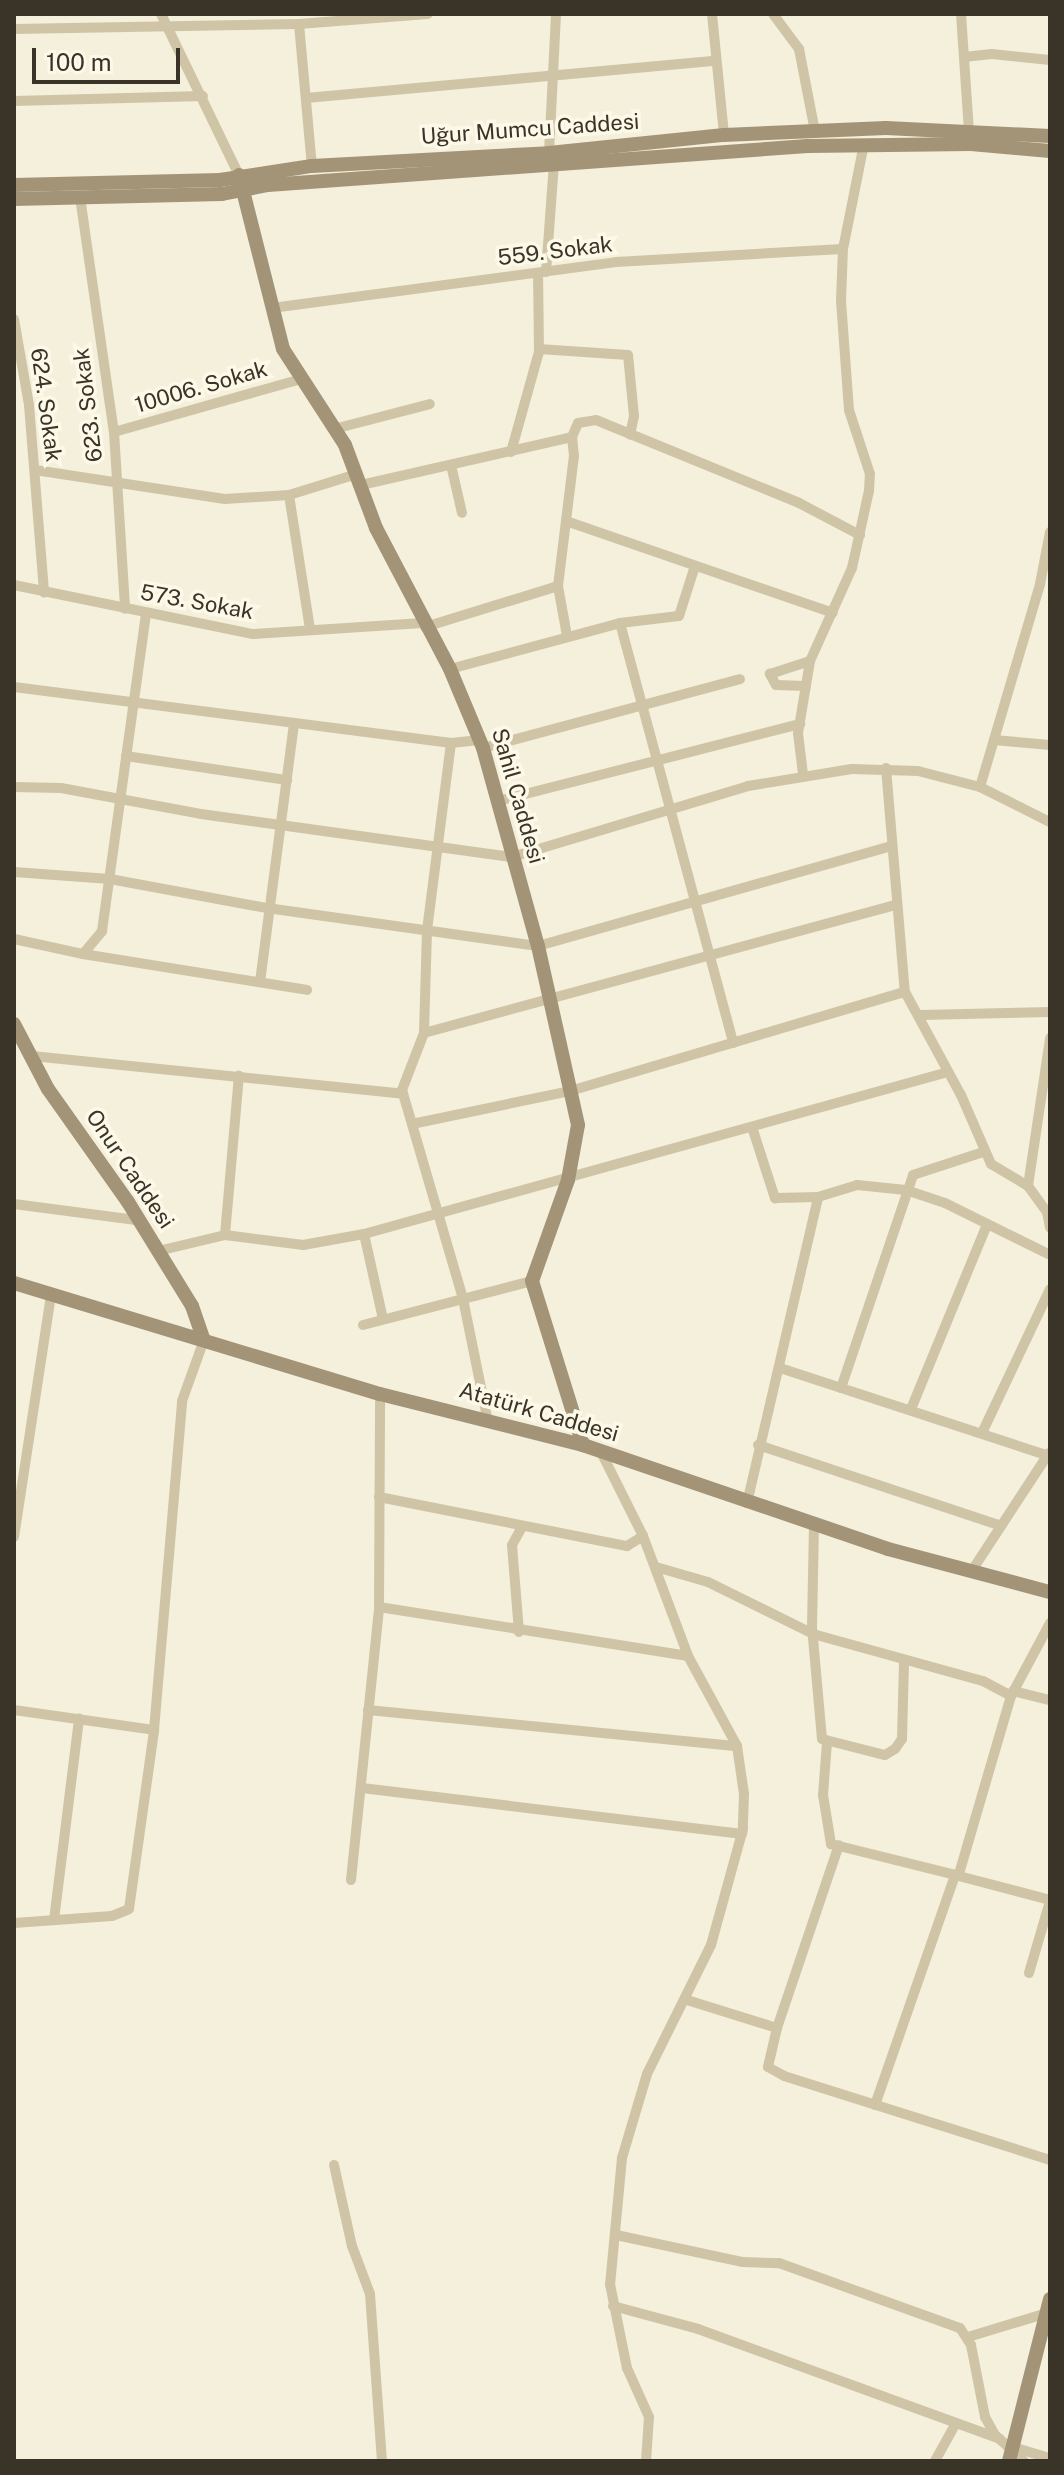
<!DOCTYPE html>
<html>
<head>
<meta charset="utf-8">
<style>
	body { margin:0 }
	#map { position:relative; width:1064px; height:2475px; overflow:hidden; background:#f5f0dc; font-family:"Public Sans",sans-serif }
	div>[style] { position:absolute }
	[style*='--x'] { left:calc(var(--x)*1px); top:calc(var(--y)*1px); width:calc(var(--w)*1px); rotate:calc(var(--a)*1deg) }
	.street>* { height:10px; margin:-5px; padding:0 5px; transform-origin:5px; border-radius:5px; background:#cfc5a6 }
	.secondary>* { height:14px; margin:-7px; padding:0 7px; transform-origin:7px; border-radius:7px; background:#a39477 }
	span { translate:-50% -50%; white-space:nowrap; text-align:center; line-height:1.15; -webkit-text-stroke:7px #fcf9e9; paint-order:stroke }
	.street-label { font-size:22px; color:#3a3328 }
	.frame { position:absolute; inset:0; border:16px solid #3a3328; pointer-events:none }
	.scale { position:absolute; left:32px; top:48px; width:148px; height:36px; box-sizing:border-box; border:4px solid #3a3328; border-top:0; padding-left:10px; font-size:24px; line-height:28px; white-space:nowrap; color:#3a3328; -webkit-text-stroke:6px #fcf9e9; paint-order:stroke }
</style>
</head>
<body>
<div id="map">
	<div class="street">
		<i style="--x:161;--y:14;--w:179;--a:64.2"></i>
		<i style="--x:712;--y:14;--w:122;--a:84.3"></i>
		<i style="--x:773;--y:14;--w:44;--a:53.4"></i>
		<i style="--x:799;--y:49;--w:84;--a:79"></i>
		<i style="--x:961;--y:14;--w:116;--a:86.1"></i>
		<i style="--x:299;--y:24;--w:143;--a:84.8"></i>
		<i style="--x:14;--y:29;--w:285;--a:-1"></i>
		<i style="--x:299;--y:24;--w:129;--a:-4.4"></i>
		<i style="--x:964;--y:57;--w:28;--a:-6"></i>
		<i style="--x:992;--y:54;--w:58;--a:5.9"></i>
		<i style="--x:306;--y:98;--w:411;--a:-5.2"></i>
		<i style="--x:14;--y:101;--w:189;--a:-1.5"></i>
		<i style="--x:549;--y:153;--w:139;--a:-87.1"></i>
		<i style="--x:80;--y:197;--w:237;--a:81.8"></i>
		<i style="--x:114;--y:432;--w:177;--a:86.4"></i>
		<i style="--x:546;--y:272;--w:108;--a:-85.8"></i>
		<i style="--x:272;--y:308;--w:347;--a:-7.6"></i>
		<i style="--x:616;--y:262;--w:227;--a:-3.3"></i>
		<i style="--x:14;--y:319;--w:87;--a:80.1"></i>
		<i style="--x:29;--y:405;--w:188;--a:85.4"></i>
		<i style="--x:539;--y:349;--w:89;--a:3.9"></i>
		<i style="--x:628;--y:355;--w:61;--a:84.4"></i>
		<i style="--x:634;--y:416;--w:19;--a:102"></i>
		<i style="--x:334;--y:429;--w:99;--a:-14.6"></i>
		<i style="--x:114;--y:432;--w:191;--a:-15.8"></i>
		<i style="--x:511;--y:452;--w:104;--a:-74.4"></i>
		<i style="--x:539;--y:352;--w:79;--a:-90.7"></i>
		<i style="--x:451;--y:465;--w:49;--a:77.1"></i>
		<i style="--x:35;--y:470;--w:192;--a:8.7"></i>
		<i style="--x:225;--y:499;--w:64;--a:-3.6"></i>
		<i style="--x:289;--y:495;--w:71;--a:-17.2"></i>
		<i style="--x:361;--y:485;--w:216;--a:-12.8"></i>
		<i style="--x:289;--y:495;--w:136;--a:81.1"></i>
		<i style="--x:566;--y:521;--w:282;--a:19"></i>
		<i style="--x:14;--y:585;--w:244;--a:11.6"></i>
		<i style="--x:253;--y:634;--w:170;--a:-3.7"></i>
		<i style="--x:620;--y:623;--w:435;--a:74.9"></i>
		<i style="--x:425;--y:627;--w:139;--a:-17.1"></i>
		<i style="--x:567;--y:636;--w:51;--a:-100.2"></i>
		<i style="--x:558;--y:586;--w:131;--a:-83"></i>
		<i style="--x:574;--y:456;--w:19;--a:-96"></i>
		<i style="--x:572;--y:437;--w:15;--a:-67"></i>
		<i style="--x:578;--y:423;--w:18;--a:-9"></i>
		<i style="--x:596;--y:420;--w:219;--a:22.2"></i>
		<i style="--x:799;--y:503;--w:69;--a:27.7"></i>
		<i style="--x:450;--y:669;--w:176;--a:-15.1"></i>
		<i style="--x:620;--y:623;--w:59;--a:-6.8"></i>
		<i style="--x:679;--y:616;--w:52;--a:-72.3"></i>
		<i style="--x:806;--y:686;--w:30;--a:-178"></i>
		<i style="--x:776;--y:685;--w:13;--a:-119"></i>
		<i style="--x:770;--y:674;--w:42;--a:-18"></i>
		<i style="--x:14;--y:687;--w:441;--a:7.3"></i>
		<i style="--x:451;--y:743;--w:29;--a:-6"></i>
		<i style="--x:994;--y:740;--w:56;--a:5.1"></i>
		<i style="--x:451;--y:743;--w:190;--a:97.3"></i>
		<i style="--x:427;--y:931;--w:102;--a:91.7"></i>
		<i style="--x:424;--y:1033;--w:61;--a:111.1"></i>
		<i style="--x:402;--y:1090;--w:218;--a:73.7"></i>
		<i style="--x:463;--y:1299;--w:120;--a:78.5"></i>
		<i style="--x:483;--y:748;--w:266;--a:-15"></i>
		<i style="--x:126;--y:756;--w:163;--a:8.5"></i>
		<i style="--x:886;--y:768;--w:225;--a:85.2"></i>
		<i style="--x:905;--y:992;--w:117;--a:61.5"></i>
		<i style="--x:961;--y:1095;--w:75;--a:66.5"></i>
		<i style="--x:991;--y:1164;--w:43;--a:30.7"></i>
		<i style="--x:1028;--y:1186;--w:32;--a:54"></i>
		<i style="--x:1047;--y:1212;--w:16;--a:79"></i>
		<i style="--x:803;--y:774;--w:41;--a:-97"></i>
		<i style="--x:798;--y:733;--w:73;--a:-80.5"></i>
		<i style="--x:810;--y:661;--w:102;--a:-65.7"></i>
		<i style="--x:852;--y:568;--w:79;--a:-77.6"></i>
		<i style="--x:869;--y:491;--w:17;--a:-87"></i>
		<i style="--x:870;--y:474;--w:67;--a:-108.2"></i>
		<i style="--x:849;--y:410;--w:110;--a:-94.2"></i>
		<i style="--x:841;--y:300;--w:51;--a:-87.8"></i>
		<i style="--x:843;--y:249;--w:107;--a:-78.7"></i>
		<i style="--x:14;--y:787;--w:47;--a:1.2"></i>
		<i style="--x:61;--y:788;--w:142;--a:10.5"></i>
		<i style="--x:201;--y:814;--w:314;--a:7.9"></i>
		<i style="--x:512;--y:857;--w:246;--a:-16.7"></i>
		<i style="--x:748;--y:786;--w:105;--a:-9.3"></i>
		<i style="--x:852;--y:769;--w:66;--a:1.7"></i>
		<i style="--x:918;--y:771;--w:64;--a:14.5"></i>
		<i style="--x:980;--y:787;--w:78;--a:26.6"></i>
		<i style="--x:980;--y:787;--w:212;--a:-73.5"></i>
		<i style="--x:1040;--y:584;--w:53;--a:-79.1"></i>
		<i style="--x:498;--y:801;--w:312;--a:-14.3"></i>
		<i style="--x:14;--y:872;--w:96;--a:4.2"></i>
		<i style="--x:110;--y:879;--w:160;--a:10.5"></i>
		<i style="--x:267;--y:908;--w:274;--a:8"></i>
		<i style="--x:538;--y:946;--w:367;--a:-15.8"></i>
		<i style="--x:14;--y:939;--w:71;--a:12.3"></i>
		<i style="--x:83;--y:954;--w:30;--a:-50"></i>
		<i style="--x:102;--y:931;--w:320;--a:-82.1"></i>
		<i style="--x:83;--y:954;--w:227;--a:9.1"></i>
		<i style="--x:260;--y:982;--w:261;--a:-82.5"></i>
		<i style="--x:921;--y:1015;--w:129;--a:-1.3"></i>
		<i style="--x:424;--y:1033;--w:488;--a:-15.2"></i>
		<i style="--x:32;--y:1056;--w:373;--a:5.8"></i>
		<i style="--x:412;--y:1124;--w:161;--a:-11.8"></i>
		<i style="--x:570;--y:1091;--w:349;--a:-16.5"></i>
		<i style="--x:752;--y:1127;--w:75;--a:72.1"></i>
		<i style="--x:775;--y:1198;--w:43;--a:-1.3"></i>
		<i style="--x:818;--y:1197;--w:41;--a:-17.1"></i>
		<i style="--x:857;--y:1185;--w:49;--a:5.8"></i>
		<i style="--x:906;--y:1190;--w:41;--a:18.4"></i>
		<i style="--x:945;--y:1203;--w:117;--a:26.3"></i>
		<i style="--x:1028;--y:1186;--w:150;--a:-81.5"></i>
		<i style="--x:14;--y:1204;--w:123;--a:7.5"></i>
		<i style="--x:364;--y:1234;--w:87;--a:77.4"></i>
		<i style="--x:225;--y:1235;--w:160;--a:-85"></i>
		<i style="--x:158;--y:1251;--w:69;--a:-13.4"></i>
		<i style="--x:225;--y:1235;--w:79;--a:7.3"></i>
		<i style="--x:303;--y:1245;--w:62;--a:-10.2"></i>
		<i style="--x:364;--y:1234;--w:606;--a:-15.5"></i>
		<i style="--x:363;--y:1325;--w:175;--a:-14.6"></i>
		<i style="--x:780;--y:1368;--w:284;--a:18.1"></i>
		<i style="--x:841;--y:1388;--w:225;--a:-71.3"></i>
		<i style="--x:913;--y:1175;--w:74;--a:-18.2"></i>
		<i style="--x:911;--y:1409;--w:199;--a:-67.6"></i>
		<i style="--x:982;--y:1433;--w:159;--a:-64.7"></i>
		<i style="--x:758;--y:1445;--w:256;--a:18.4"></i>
		<i style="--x:600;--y:1450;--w:96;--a:63.4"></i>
		<i style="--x:643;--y:1536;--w:128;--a:69.4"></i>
		<i style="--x:688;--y:1656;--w:102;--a:61.4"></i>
		<i style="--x:737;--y:1746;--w:49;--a:81.7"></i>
		<i style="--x:744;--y:1794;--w:35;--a:92"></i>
		<i style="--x:743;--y:1829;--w:120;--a:105.4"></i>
		<i style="--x:711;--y:1945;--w:144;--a:116.4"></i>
		<i style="--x:647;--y:2074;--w:88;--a:106.6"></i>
		<i style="--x:622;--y:2158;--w:127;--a:95.4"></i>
		<i style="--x:610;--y:2284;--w:86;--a:78.6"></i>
		<i style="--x:627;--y:2368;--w:54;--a:65.8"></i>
		<i style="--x:649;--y:2417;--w:44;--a:93.9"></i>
		<i style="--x:379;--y:1497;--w:253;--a:11.2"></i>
		<i style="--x:627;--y:1546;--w:19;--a:-32"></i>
		<i style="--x:747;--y:1503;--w:314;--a:-76.9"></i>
		<i style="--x:814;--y:1524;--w:103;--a:91.1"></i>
		<i style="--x:812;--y:1627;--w:112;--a:84.9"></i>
		<i style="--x:822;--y:1739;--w:65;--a:14.3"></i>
		<i style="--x:885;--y:1755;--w:12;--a:-31"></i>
		<i style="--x:895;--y:1749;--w:12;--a:-55"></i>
		<i style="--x:902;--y:1739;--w:78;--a:-88.5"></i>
		<i style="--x:14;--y:1537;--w:246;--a:-81.3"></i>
		<i style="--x:656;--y:1567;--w:54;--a:16.1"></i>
		<i style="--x:708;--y:1582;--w:117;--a:26.3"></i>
		<i style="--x:813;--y:1634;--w:176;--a:15.5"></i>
		<i style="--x:983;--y:1681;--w:32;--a:28"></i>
		<i style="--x:1011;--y:1696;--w:185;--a:106.3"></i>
		<i style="--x:971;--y:1572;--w:142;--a:-56.8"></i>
		<i style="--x:379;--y:1607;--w:313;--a:9"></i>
		<i style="--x:519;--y:1632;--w:87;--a:-94.6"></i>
		<i style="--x:512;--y:1545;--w:18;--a:-61"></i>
		<i style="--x:1013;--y:1691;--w:38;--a:14"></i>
		<i style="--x:1011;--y:1696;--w:83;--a:-61.9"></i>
		<i style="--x:14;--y:1710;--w:141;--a:8.1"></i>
		<i style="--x:368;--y:1710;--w:371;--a:5.6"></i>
		<i style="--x:827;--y:1742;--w:53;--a:94.3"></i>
		<i style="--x:823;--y:1795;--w:50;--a:80.7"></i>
		<i style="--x:831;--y:1844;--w:128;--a:14"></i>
		<i style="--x:362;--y:1788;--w:383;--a:6.9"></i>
		<i style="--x:351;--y:1880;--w:274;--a:-84.1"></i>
		<i style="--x:379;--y:1607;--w:213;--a:-89.7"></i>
		<i style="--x:54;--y:1920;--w:203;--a:-82.9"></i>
		<i style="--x:14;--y:1923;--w:98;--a:-4.1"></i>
		<i style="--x:112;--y:1916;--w:18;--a:-22"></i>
		<i style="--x:129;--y:1909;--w:181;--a:-82"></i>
		<i style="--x:154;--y:1730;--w:330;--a:-85.1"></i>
		<i style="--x:182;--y:1401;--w:65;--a:-70.2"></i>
		<i style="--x:1029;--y:1973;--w:75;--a:-73.7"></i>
		<i style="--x:687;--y:2000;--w:94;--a:17.3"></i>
		<i style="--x:777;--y:2028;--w:193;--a:-71.3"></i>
		<i style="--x:777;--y:2028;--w:40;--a:103"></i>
		<i style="--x:768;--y:2067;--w:18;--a:29"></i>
		<i style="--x:784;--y:2076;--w:279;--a:17.5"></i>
		<i style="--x:875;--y:2105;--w:244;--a:-70.8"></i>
		<i style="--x:955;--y:1875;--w:98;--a:14.7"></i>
		<i style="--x:334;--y:2165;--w:83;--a:77.5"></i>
		<i style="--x:352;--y:2246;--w:51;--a:69.4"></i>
		<i style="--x:370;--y:2294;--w:167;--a:85.9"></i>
		<i style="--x:616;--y:2235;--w:130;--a:12"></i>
		<i style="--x:743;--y:2262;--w:36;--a:2"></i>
		<i style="--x:779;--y:2263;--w:192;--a:19.8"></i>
		<i style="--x:960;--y:2328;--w:20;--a:57"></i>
		<i style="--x:971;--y:2345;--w:73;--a:79"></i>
		<i style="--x:985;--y:2417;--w:21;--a:61"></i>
		<i style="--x:995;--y:2435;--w:39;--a:42"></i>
		<i style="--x:613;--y:2306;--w:88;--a:15.1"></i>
		<i style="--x:698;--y:2329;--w:321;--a:20"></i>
		<i style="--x:968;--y:2337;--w:83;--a:-16.9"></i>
		<i style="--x:1013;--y:2447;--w:39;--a:17"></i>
		<i style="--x:935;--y:2461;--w:43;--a:-61.1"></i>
	</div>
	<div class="secondary">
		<i style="--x:239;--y:175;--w:179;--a:75.8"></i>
		<i style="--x:283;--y:349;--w:114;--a:57.1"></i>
		<i style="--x:345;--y:445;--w:89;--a:69.5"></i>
		<i style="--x:376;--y:528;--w:159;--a:62.3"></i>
		<i style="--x:450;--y:669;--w:86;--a:67.3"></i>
		<i style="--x:483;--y:748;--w:205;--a:74.5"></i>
		<i style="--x:538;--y:946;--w:183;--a:77.4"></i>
		<i style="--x:578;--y:1125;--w:56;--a:100.3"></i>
		<i style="--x:568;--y:1180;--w:107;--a:109.6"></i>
		<i style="--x:532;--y:1281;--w:172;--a:72.7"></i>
		<i style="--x:14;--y:185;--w:206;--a:-1.4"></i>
		<i style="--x:220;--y:180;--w:93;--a:-8.7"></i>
		<i style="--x:312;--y:166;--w:237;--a:-3.1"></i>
		<i style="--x:549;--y:153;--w:176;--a:-5.9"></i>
		<i style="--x:724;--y:135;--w:162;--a:-2.5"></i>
		<i style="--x:886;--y:128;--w:164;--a:2.8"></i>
		<i style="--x:14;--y:199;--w:208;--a:-1.4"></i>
		<i style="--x:222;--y:194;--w:47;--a:-11.1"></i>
		<i style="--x:268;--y:185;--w:541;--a:-4.13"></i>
		<i style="--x:808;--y:146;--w:163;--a:-0.7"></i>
		<i style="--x:971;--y:144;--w:79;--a:5.1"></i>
		<i style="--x:14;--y:1024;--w:73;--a:62.4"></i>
		<i style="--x:48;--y:1089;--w:138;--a:54.7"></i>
		<i style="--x:128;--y:1202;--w:122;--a:58.4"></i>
		<i style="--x:192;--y:1306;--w:36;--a:71"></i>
		<i style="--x:14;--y:1283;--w:382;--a:16.9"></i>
		<i style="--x:380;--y:1394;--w:209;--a:14.1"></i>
		<i style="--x:583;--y:1445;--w:322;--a:18.8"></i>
		<i style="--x:888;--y:1549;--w:168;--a:14.9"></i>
		<i style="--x:1009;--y:2461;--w:167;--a:-75.8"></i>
	</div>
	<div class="street-label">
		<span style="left:530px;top:129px;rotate:-4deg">Uğur Mumcu Caddesi</span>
		<span style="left:555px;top:251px;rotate:-7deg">559. Sokak</span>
		<span style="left:201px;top:387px;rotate:-16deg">10006. Sokak</span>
		<span style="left:46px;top:405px;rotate:82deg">624. Sokak</span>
		<span style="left:88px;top:405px;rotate:-97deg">623. Sokak</span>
		<span style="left:197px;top:602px;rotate:10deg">573. Sokak</span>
		<span style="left:518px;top:796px;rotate:74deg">Sahil Caddesi</span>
		<span style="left:130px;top:1169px;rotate:56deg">Onur Caddesi</span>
		<span style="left:539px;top:1412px;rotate:16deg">Atatürk Caddesi</span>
	</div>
	<div class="frame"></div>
	<div class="scale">100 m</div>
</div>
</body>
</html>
